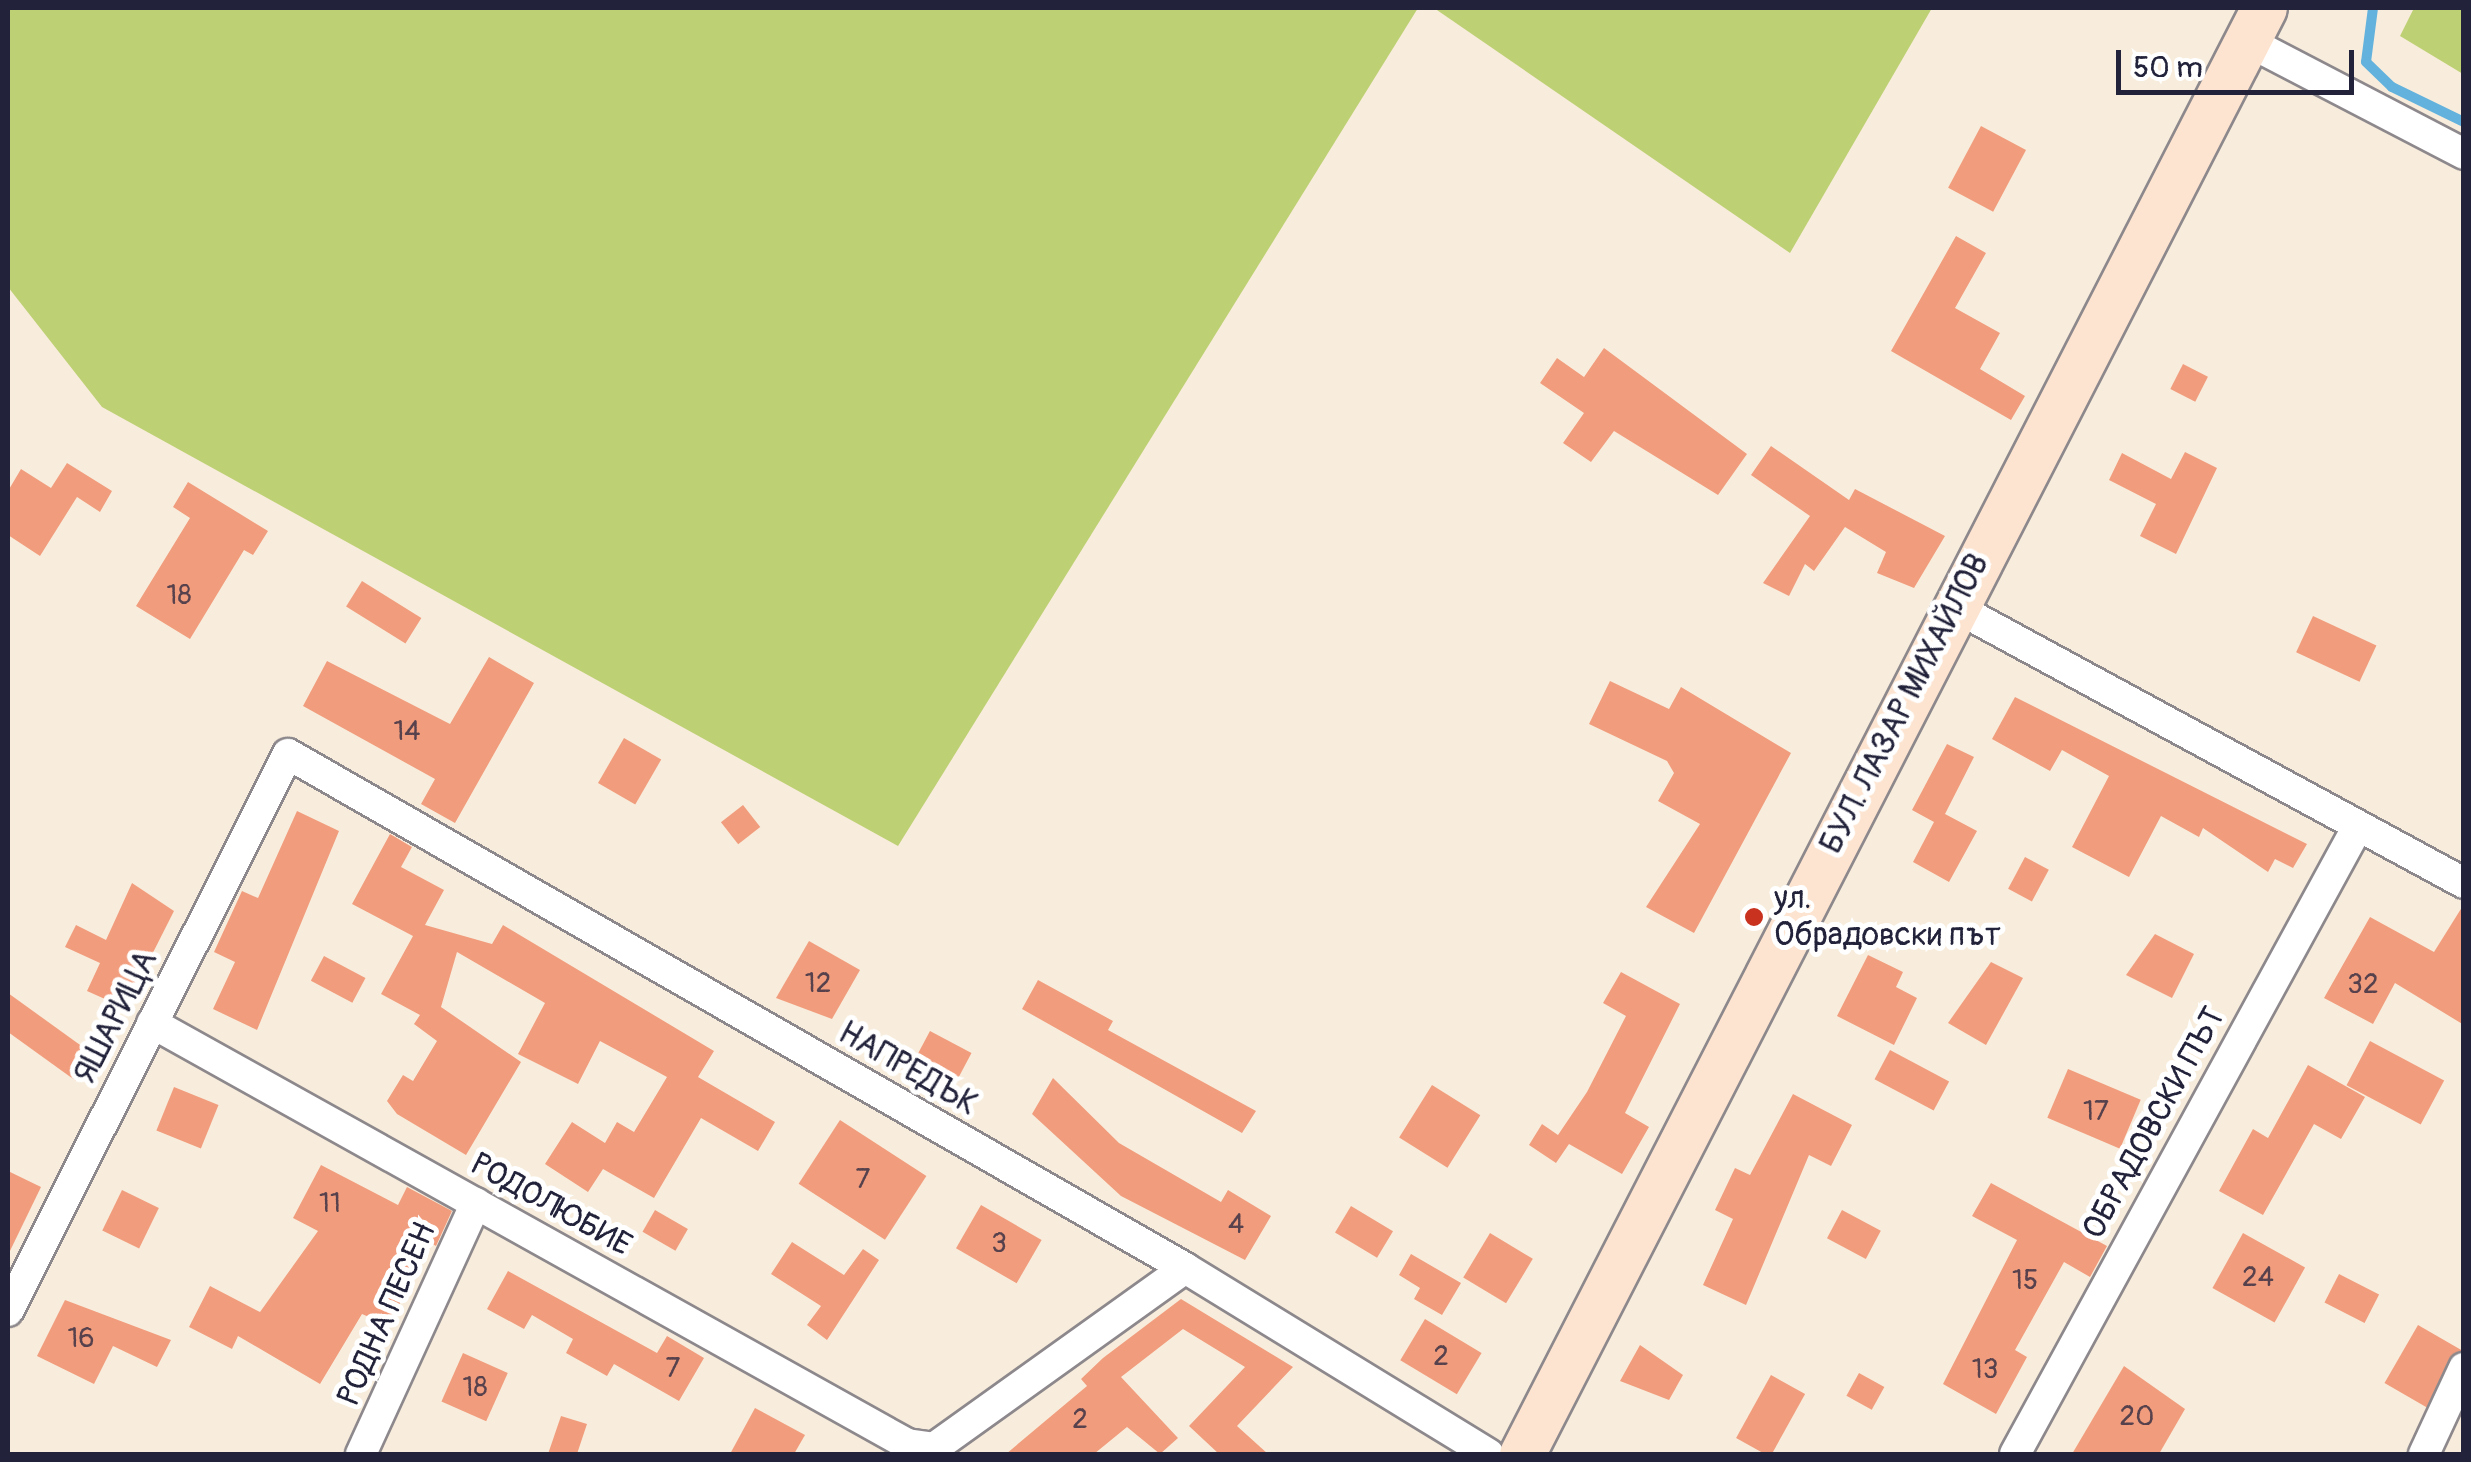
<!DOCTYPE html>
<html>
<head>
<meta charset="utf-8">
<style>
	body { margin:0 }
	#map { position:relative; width:2471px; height:1462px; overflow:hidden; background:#f8eddc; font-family:Pangolin,sans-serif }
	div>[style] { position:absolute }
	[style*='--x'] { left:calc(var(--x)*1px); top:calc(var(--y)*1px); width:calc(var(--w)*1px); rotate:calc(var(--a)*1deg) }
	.green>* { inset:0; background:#bed074 }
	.stream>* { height:10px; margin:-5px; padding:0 5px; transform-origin:5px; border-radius:5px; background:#63b2dd }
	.building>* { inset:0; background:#f19d7d; transform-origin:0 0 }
	.roads { filter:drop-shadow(2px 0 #8d888c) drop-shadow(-2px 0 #8d888c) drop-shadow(0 2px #8d888c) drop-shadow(0 -2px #8d888c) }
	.street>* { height:30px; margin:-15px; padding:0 15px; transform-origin:15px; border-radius:15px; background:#fff }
	.secondary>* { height:45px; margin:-22.5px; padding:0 22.5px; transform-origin:22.5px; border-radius:22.5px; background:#fde4d0 }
	.dots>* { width:28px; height:28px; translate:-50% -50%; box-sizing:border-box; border:5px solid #fff; border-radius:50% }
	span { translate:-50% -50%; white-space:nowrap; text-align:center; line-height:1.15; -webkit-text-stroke:10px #fff; paint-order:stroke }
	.number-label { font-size:28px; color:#56414c }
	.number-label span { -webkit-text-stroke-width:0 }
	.street-label { font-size:32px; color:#22223b }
	.poi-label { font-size:32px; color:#22223b }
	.left { translate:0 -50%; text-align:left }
	.frame { position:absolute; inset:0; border:10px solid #22223b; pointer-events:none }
	.scale { position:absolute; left:2116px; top:50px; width:238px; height:45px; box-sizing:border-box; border:5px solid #22223b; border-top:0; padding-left:12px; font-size:30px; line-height:35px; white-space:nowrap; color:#22223b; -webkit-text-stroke:8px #fff; paint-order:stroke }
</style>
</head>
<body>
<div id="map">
	<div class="green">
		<i style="clip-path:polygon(8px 8px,1418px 8px,898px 846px,102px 407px,8px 287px)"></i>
		<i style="clip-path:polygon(1434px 8px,1932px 8px,1790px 253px)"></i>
		<i style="clip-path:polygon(2414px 8px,2463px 8px,2463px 74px,2400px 36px)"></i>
	</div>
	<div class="stream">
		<i style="--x:2373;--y:8;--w:54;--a:97.4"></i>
		<i style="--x:2366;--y:62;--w:36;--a:44"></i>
		<i style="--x:2392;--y:87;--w:80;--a:25.9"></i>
	</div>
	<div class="building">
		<i style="left:1981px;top:126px;width:51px;height:70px;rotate:28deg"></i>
		<i style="clip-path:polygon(1956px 236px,1986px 253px,1955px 308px,2000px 333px,1980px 369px,2025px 396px,2011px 420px,1891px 351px)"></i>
		<i style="clip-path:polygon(1604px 348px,1747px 454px,1718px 495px,1614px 431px,1591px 462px,1563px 443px,1584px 413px,1540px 383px,1557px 358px,1584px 377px)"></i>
		<i style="left:2183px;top:364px;width:28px;height:28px;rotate:27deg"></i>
		<i style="clip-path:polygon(1771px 446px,1849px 500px,1855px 489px,1945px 536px,1914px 588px,1877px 573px,1886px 552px,1845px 527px,1814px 571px,1805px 564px,1789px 596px,1763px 583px,1810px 516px,1751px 475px)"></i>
		<i style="clip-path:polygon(2185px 452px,2217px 468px,2176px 554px,2140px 536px,2156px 504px,2109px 480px,2122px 453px,2171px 479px)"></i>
		<i style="clip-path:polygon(67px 463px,112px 491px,100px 512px,77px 497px,40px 556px,8px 535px,8px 491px,21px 469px,51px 488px)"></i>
		<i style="clip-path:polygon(188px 482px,268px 531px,253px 555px,244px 550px,190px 639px,136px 606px,190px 518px,173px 507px)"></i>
		<i style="left:362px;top:581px;width:70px;height:30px;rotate:32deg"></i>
		<i style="left:2313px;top:616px;width:70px;height:40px;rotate:25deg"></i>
		<i style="clip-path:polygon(489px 657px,534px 683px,455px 823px,421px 804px,435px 779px,303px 706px,327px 661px,450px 724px)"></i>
		<i style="clip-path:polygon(1610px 681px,1669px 709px,1681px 687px,1791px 753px,1694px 933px,1646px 907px,1700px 824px,1658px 801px,1674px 773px,1667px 761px,1589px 724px)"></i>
		<i style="clip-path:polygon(2015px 697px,2307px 844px,2293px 868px,2275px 859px,2268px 872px,2203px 828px,2199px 837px,2161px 816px,2129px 877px,2072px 847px,2109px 776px,2062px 750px,2050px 771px,1992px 739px)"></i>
		<i style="left:624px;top:738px;width:43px;height:52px;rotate:30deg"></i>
		<i style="clip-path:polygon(1947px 744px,1974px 757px,1945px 814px,1977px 831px,1949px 882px,1913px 862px,1934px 822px,1912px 810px)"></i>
		<i style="left:743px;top:805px;width:28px;height:28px;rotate:52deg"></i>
		<i style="clip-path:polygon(297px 811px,339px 831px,257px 1030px,213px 1009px,235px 962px,214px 952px,242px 891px,258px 898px)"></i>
		<i style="clip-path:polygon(390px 834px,412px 847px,401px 867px,444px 890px,425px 925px,492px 944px,503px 925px,714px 1051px,698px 1077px,775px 1122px,758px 1151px,701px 1118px,654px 1198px,603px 1169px,588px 1192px,545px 1164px,572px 1122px,605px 1143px,617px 1122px,634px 1132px,667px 1077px,600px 1041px,578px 1084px,518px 1054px,545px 1003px,457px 952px,441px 1007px,521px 1062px,466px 1155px,397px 1114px,387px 1101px,403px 1075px,413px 1081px,437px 1041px,414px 1024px,420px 1015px,381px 994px,413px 936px,352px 904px)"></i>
		<i style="left:2025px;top:857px;width:27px;height:36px;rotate:28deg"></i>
		<i style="clip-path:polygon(132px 883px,174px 911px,125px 1008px,87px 991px,100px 963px,65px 947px,76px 925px,106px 940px)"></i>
		<i style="clip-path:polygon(2464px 904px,2464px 1025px,2395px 983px,2373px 1024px,2324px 998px,2370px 917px,2434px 952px)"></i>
		<i style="clip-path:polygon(2155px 934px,2194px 954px,2172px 998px,2126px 975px)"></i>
		<i style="clip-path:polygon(809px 941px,860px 970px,832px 1019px,776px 998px)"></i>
		<i style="clip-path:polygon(1868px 955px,1903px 972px,1896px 987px,1917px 998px,1894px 1045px,1837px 1016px)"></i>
		<i style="left:324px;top:956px;width:47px;height:28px;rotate:28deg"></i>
		<i style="clip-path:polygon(1991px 962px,2023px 978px,1986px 1045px,1948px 1023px)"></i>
		<i style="clip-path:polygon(1621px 972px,1680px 1004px,1625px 1113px,1649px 1127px,1622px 1174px,1569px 1144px,1556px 1163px,1529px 1145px,1542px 1124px,1558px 1135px,1587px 1092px,1626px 1016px,1603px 1003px)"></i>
		<i style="clip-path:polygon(1038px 980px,1113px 1021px,1108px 1030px,1256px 1111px,1242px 1133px,1022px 1009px)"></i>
		<i style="clip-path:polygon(8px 993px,94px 1055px,76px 1081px,8px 1032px)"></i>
		<i style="left:930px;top:1031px;width:47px;height:44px;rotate:28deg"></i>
		<i style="left:2370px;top:1041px;width:84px;height:50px;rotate:28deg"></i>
		<i style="left:1890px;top:1050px;width:67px;height:33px;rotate:28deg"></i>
		<i style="clip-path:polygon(2308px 1065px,2365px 1097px,2341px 1139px,2314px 1124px,2263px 1215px,2219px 1191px,2253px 1129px,2268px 1138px)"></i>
		<i style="left:2068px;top:1069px;width:79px;height:53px;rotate:23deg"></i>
		<i style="clip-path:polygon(1053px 1078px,1119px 1143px,1221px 1202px,1228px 1190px,1271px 1216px,1245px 1260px,1121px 1196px,1032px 1114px)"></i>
		<i style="left:1432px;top:1085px;width:57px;height:62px;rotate:32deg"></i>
		<i style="left:174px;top:1087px;width:48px;height:47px;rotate:22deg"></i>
		<i style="clip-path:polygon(1793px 1094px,1852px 1125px,1831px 1166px,1809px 1155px,1746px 1305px,1703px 1285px,1733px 1219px,1715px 1210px,1735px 1168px,1750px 1175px)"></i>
		<i style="left:840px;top:1120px;width:103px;height:76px;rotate:33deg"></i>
		<i style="clip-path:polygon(321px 1165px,398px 1205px,407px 1187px,452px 1211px,436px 1246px,427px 1241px,390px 1326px,362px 1314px,320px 1384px,238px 1336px,232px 1349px,189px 1327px,210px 1286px,260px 1312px,318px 1231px,293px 1218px)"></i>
		<i style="clip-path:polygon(8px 1171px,41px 1187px,8px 1255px)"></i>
		<i style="clip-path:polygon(1991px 1183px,2107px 1246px,2090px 1277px,2064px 1262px,2015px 1350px,2027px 1357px,1996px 1414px,1943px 1384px,2017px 1240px,1972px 1216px)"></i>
		<i style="left:122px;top:1190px;width:41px;height:45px;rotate:26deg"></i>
		<i style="left:981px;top:1205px;width:70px;height:50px;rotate:30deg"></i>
		<i style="left:1351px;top:1206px;width:49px;height:31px;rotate:31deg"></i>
		<i style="left:655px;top:1210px;width:38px;height:25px;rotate:30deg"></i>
		<i style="left:1842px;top:1210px;width:44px;height:32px;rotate:28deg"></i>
		<i style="left:1490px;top:1233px;width:50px;height:52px;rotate:31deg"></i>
		<i style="left:2243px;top:1233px;width:71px;height:63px;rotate:29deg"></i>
		<i style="clip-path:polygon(792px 1242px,844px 1275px,863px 1249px,879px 1260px,827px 1340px,807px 1325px,821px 1306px,771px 1274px)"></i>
		<i style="clip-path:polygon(1411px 1254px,1461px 1283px,1442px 1315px,1414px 1299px,1420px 1288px,1399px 1275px)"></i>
		<i style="clip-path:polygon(508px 1271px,657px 1353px,667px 1336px,704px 1358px,679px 1401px,614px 1364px,607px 1376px,566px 1353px,573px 1339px,532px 1315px,524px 1329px,487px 1309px)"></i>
		<i style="left:2339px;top:1274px;width:45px;height:32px;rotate:27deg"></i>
		<i style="clip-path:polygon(1181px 1299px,1293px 1367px,1237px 1426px,1268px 1454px,1219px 1454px,1189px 1426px,1245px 1367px,1183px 1329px,1121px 1377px,1178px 1438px,1160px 1454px,1127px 1427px,1094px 1454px,1006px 1454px,1087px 1386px,1081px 1379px,1103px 1358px)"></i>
		<i style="clip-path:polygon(65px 1300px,171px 1340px,157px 1367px,113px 1346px,94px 1384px,37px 1356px)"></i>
		<i style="left:1425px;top:1319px;width:66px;height:48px;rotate:31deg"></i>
		<i style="left:2418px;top:1325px;width:51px;height:67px;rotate:30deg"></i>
		<i style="clip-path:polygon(1640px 1345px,1683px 1375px,1669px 1400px,1620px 1381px)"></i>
		<i style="left:463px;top:1353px;width:49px;height:53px;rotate:24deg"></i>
		<i style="clip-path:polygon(2124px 1366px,2185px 1409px,2159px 1454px,2072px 1454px)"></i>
		<i style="left:1859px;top:1373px;width:29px;height:26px;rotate:29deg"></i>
		<i style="left:1771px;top:1375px;width:39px;height:72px;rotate:29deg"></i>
		<i style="clip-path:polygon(755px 1408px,805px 1435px,794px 1454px,730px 1454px)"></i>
		<i style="clip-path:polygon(561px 1416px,587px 1424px,577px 1454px,548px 1454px)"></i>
	</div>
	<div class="roads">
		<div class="street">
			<i style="--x:2247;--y:41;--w:245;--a:27.5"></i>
			<i style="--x:1955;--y:607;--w:579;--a:28.47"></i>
			<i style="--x:152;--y:1023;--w:864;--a:29.14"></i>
			<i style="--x:907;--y:1444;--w:10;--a:90"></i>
			<i style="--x:8;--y:1311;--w:623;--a:-63.31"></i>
			<i style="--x:288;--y:754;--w:1034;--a:29.81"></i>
			<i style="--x:1185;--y:1268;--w:356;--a:31.5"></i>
			<i style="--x:907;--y:1444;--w:27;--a:8"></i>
			<i style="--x:934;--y:1448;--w:309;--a:-35.6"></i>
			<i style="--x:361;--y:1454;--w:276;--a:-65.4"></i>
			<i style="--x:2015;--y:1454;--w:713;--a:-61.35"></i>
			<i style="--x:2424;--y:1454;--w:95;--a:-65.1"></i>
		</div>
		<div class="secondary">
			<i style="--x:1522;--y:1454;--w:1625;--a:-62.84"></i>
		</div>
	</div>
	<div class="dots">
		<i style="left:1754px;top:917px;background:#c8321e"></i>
	</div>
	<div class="number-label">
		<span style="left:179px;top:596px">18</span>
		<span style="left:407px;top:732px">14</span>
		<span style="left:818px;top:984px">12</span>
		<span style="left:2363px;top:985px">32</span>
		<span style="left:2096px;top:1112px">17</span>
		<span style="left:863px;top:1180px">7</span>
		<span style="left:330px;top:1204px">11</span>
		<span style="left:1236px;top:1225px">4</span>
		<span style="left:999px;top:1244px">3</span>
		<span style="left:2258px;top:1278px">24</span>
		<span style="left:2025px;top:1281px">15</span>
		<span style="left:81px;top:1339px">16</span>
		<span style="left:1441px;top:1357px">2</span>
		<span style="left:673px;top:1369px">7</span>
		<span style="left:1985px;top:1370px">13</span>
		<span style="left:475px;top:1388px">18</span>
		<span style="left:2137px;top:1417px">20</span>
		<span style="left:1080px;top:1420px">2</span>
	</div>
	<div class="street-label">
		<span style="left:1905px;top:704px;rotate:-63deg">БУЛ. ЛАЗАР МИХАЙЛОВ</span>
		<span style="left:116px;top:1017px;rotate:-63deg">ЯШАРИЦА</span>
		<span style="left:908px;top:1069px;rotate:30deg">НАПРЕДЪК</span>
		<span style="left:2154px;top:1123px;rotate:-61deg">ОБРАДОВСКИ ПЪТ</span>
		<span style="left:551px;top:1205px;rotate:29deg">РОДОЛЮБИЕ</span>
		<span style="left:387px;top:1314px;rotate:-66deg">РОДНА ПЕСЕН</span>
	</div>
	<div class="poi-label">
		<span class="left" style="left:1774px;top:917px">ул.<br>Обрадовски път</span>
	</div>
	<div class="frame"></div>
	<div class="scale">50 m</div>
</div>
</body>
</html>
